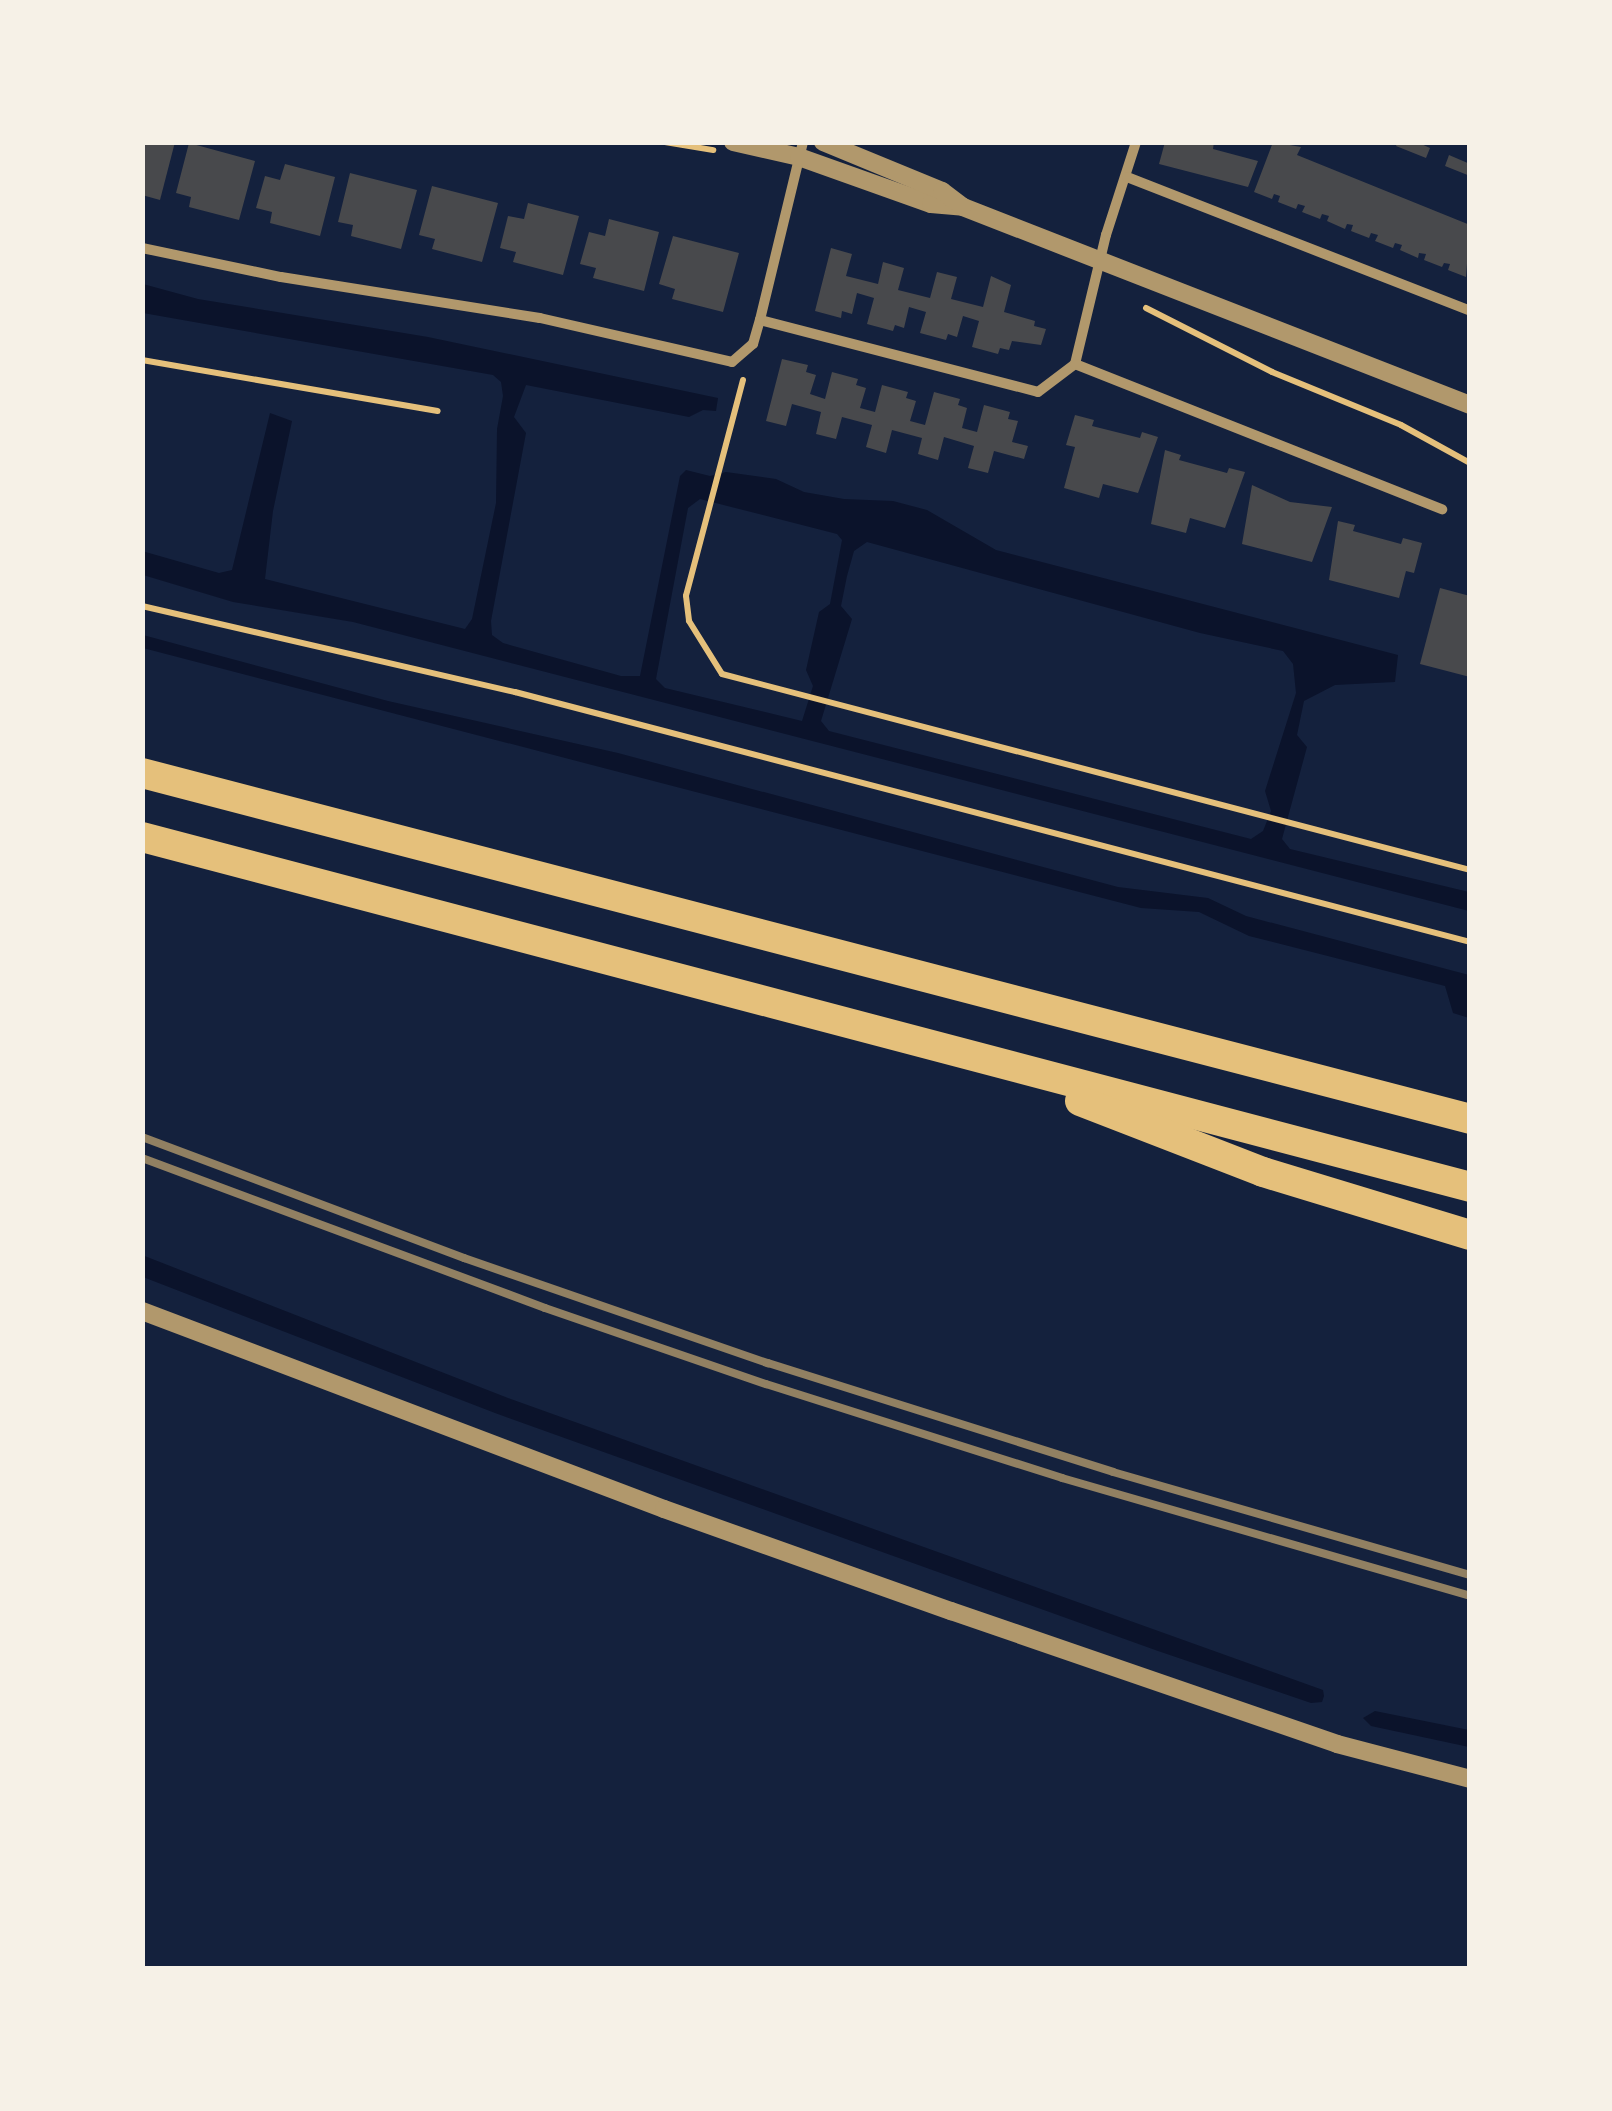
<!DOCTYPE html>
<html>
<head>
<meta charset="utf-8">
<style>
	body { margin:0 }
	#map { position:relative; width:1612px; height:2111px; overflow:hidden; background:#14213d; font-family:"IBM Plex Sans",sans-serif }
	div>[style] { position:absolute }
	[style*='--x'] { left:calc(var(--x)*1px); top:calc(var(--y)*1px); width:calc(var(--w)*1px); rotate:calc(var(--a)*1deg) }
	.water>* { inset:0; background:#0b132b }
	.building>* { inset:0; background:#48494c }
	.path>* { height:6px; margin:-3px; padding:0 3px; transform-origin:3px; border-radius:3px; background:#e5c07b }
	.minor>* { height:10px; margin:-5px; padding:0 5px; transform-origin:5px; border-radius:5px; background:#b1986c }
	.tertiary>* { height:18px; margin:-9px; padding:0 9px; transform-origin:9px; border-radius:9px; background:#b1986c }
	.motorway>* { height:30px; margin:-15px; padding:0 15px; transform-origin:15px; border-radius:15px; background:#e5c07b }
	.rail>* { height:8px; margin:-4px; padding:0 4px; transform-origin:4px; border-radius:4px; background:#918062 }
	span { translate:-50% -50%; white-space:nowrap; text-align:center; line-height:1.15; -webkit-text-stroke:9px #f6f1e7; paint-order:stroke }
	.frame { position:absolute; inset:0; border:145px solid #f6f1e7; pointer-events:none }
</style>
</head>
<body>
<div id="map">
	<div class="water">
		<i style="clip-path:polygon(evenodd,143px 284px,198px 299px,428px 337px,718px 398px,716px 411px,703px 410px,689px 417px,526px 385px,514px 417px,526px 433px,491px 621px,492px 635px,503px 643px,621px 676px,640px 676px,680px 476px,686px 470px,710px 476px,726px 472px,776px 479px,804px 492px,844px 499px,893px 501px,927px 510px,996px 550px,1398px 655px,1395px 682px,1335px 685px,1304px 701px,1297px 735px,1307px 747px,1282px 839px,1290px 849px,1469px 892px,1469px 911px,353px 622px,233px 602px,143px 575px,142px 551px,219px 573px,232px 570px,270px 413px,292px 421px,273px 511px,265px 579px,465px 629px,472px 619px,496px 503px,497px 429px,503px 396px,501px 382px,493px 375px,143px 313px,143px 284px,700px 499px,837px 534px,842px 540px,830px 604px,819px 612px,806px 670px,813px 686px,802px 721px,665px 688px,656px 679px,688px 508px,700px 499px,143px 284px,867px 542px,1200px 633px,1283px 651px,1293px 664px,1296px 693px,1265px 791px,1271px 811px,1263px 831px,1251px 839px,829px 731px,821px 721px,852px 619px,841px 606px,847px 576px,854px 551px,867px 542px)"></i>
		<i style="clip-path:polygon(143px 635px,388px 701px,618px 753px,1118px 887px,1208px 898px,1246px 916px,1469px 975px,1469px 1018px,1453px 1013px,1445px 986px,1249px 936px,1199px 912px,1141px 908px,1087px 894px,143px 648px)"></i>
		<i style="clip-path:polygon(142px 1255px,508px 1398px,1323px 1690px,1324px 1696px,1322px 1702px,1311px 1703px,1158px 1651px,495px 1413px,143px 1277px)"></i>
		<i style="clip-path:polygon(1375px 1711px,1469px 1730px,1469px 1747px,1371px 1726px,1363px 1718px)"></i>
	</div>
	<div class="building">
		<i style="clip-path:polygon(142px 142px,175px 142px,160px 200px,142px 195px)"></i>
		<i style="clip-path:polygon(1165px 142px,1214px 142px,1213px 149px,1258px 161px,1248px 187px,1159px 164px)"></i>
		<i style="clip-path:polygon(1273px 142px,1301px 147px,1297px 155px,1470px 225px,1466px 277px,1448px 270px,1450px 264px,1444px 263px,1442px 267px,1424px 260px,1426px 254px,1419px 253px,1418px 258px,1400px 250px,1402px 245px,1395px 243px,1393px 248px,1375px 241px,1378px 235px,1371px 233px,1369px 238px,1351px 231px,1353px 225px,1347px 224px,1345px 229px,1327px 221px,1329px 216px,1322px 214px,1320px 219px,1302px 212px,1305px 206px,1298px 204px,1296px 209px,1278px 202px,1280px 196px,1274px 194px,1272px 199px,1254px 192px)"></i>
		<i style="clip-path:polygon(1398px 142px,1417px 142px,1430px 148px,1426px 158px,1396px 146px)"></i>
		<i style="clip-path:polygon(189px 143px,255px 161px,239px 220px,189px 207px,191px 197px,176px 193px)"></i>
		<i style="clip-path:polygon(1449px 155px,1470px 164px,1470px 176px,1445px 166px)"></i>
		<i style="clip-path:polygon(285px 164px,335px 177px,320px 236px,270px 223px,272px 212px,256px 208px,265px 176px,280px 180px)"></i>
		<i style="clip-path:polygon(350px 173px,417px 190px,401px 249px,351px 236px,353px 225px,338px 222px)"></i>
		<i style="clip-path:polygon(432px 186px,498px 203px,482px 262px,432px 249px,435px 239px,419px 235px)"></i>
		<i style="clip-path:polygon(528px 203px,579px 216px,563px 275px,513px 262px,516px 252px,500px 248px,508px 216px,524px 219px)"></i>
		<i style="clip-path:polygon(609px 219px,659px 232px,644px 291px,593px 278px,596px 268px,580px 264px,589px 232px,605px 236px)"></i>
		<i style="clip-path:polygon(673px 236px,739px 253px,723px 312px,672px 299px,675px 289px,659px 284px)"></i>
		<i style="clip-path:polygon(831px 248px,852px 254px,846px 276px,878px 284px,883px 262px,904px 268px,898px 290px,930px 298px,937px 272px,957px 277px,951px 299px,983px 307px,991px 276px,1011px 285px,1004px 312px,1035px 321px,1034px 326px,1046px 329px,1041px 345px,1012px 341px,1009px 350px,1000px 348px,998px 354px,972px 347px,979px 321px,963px 316px,957px 337px,948px 334px,946px 340px,920px 333px,926px 312px,909px 307px,904px 328px,895px 325px,893px 331px,867px 324px,874px 298px,857px 293px,852px 314px,842px 311px,841px 318px,815px 311px)"></i>
		<i style="clip-path:polygon(782px 359px,808px 365px,806px 372px,816px 375px,810px 394px,825px 399px,832px 372px,858px 379px,856px 385px,866px 388px,860px 408px,875px 412px,882px 385px,908px 392px,906px 398px,916px 401px,910px 421px,925px 425px,934px 392px,960px 399px,958px 405px,967px 408px,962px 428px,977px 432px,984px 405px,1010px 412px,1008px 419px,1018px 421px,1012px 442px,1028px 446px,1024px 459px,994px 451px,988px 473px,968px 468px,974px 446px,944px 437px,938px 460px,918px 454px,922px 438px,892px 430px,886px 453px,866px 447px,872px 425px,842px 417px,836px 439px,816px 434px,821px 412px,792px 404px,786px 426px,766px 421px)"></i>
		<i style="clip-path:polygon(1075px 415px,1094px 420px,1092px 426px,1140px 438px,1142px 432px,1158px 437px,1138px 493px,1103px 484px,1099px 498px,1064px 488px,1075px 447px,1066px 445px)"></i>
		<i style="clip-path:polygon(1165px 450px,1181px 455px,1179px 460px,1227px 473px,1229px 468px,1245px 472px,1225px 528px,1190px 518px,1186px 533px,1151px 524px)"></i>
		<i style="clip-path:polygon(1252px 485px,1290px 502px,1332px 507px,1312px 562px,1242px 544px)"></i>
		<i style="clip-path:polygon(1338px 521px,1355px 525px,1353px 531px,1401px 544px,1403px 538px,1422px 543px,1414px 573px,1406px 571px,1399px 598px,1329px 580px)"></i>
		<i style="clip-path:polygon(1440px 588px,1470px 596px,1470px 677px,1420px 664px)"></i>
	</div>
	<div class="path">
		<i style="--x:665;--y:142;--w:49;--a:9.5"></i>
		<i style="--x:1146;--y:308;--w:141;--a:26.9"></i>
		<i style="--x:1272;--y:372;--w:139;--a:22.3"></i>
		<i style="--x:1401;--y:425;--w:79;--a:28.8"></i>
		<i style="--x:142;--y:360;--w:300;--a:9.8"></i>
		<i style="--x:743;--y:380;--w:223;--a:104.8"></i>
		<i style="--x:686;--y:596;--w:25;--a:83"></i>
		<i style="--x:689;--y:621;--w:62;--a:58.1"></i>
		<i style="--x:722;--y:674;--w:773;--a:14.68"></i>
		<i style="--x:142;--y:606;--w:383;--a:13"></i>
		<i style="--x:515;--y:692;--w:987;--a:14.67"></i>
	</div>
	<div class="minor">
		<i style="--x:803;--y:142;--w:183;--a:103.6"></i>
		<i style="--x:760;--y:320;--w:287;--a:14.5"></i>
		<i style="--x:1038;--y:392;--w:46;--a:-37.1"></i>
		<i style="--x:1075;--y:364;--w:133;--a:-76.5"></i>
		<i style="--x:1106;--y:235;--w:98;--a:-72.1"></i>
		<i style="--x:1127;--y:177;--w:368;--a:21.3"></i>
		<i style="--x:142;--y:248;--w:142;--a:11.8"></i>
		<i style="--x:281;--y:277;--w:262;--a:9"></i>
		<i style="--x:540;--y:318;--w:197;--a:12.9"></i>
		<i style="--x:732;--y:362;--w:28;--a:-41"></i>
		<i style="--x:753;--y:344;--w:25;--a:-74"></i>
		<i style="--x:1075;--y:364;--w:395;--a:21.6"></i>
	</div>
	<div class="tertiary">
		<i style="--x:733;--y:142;--w:68;--a:12.8"></i>
		<i style="--x:799;--y:157;--w:140;--a:19.6"></i>
		<i style="--x:931;--y:204;--w:32;--a:5"></i>
		<i style="--x:963;--y:207;--w:544;--a:21.33"></i>
		<i style="--x:823;--y:142;--w:129;--a:22.4"></i>
		<i style="--x:942;--y:191;--w:26;--a:37"></i>
		<i style="--x:142;--y:1311;--w:558;--a:20.77"></i>
		<i style="--x:664;--y:1509;--w:305;--a:19.6"></i>
		<i style="--x:951;--y:1611;--w:408;--a:19"></i>
		<i style="--x:1337;--y:1744;--w:138;--a:14.7"></i>
	</div>
	<div class="motorway">
		<i style="--x:142;--y:773;--w:1372;--a:14.6"></i>
		<i style="--x:142;--y:837;--w:1373;--a:14.76"></i>
		<i style="--x:1080;--y:1101;--w:196;--a:21.2"></i>
		<i style="--x:1263;--y:1172;--w:216;--a:16.9"></i>
	</div>
	<div class="rail">
		<i style="--x:142;--y:1137;--w:344;--a:20.6"></i>
		<i style="--x:464;--y:1258;--w:322;--a:19.1"></i>
		<i style="--x:768;--y:1363;--w:362;--a:17.5"></i>
		<i style="--x:1113;--y:1472;--w:372;--a:16.1"></i>
		<i style="--x:142;--y:1158;--w:430;--a:20.4"></i>
		<i style="--x:545;--y:1308;--w:234;--a:19"></i>
		<i style="--x:766;--y:1384;--w:311;--a:17.6"></i>
		<i style="--x:1062;--y:1478;--w:425;--a:16.1"></i>
	</div>
	<div class="frame"></div>
</div>
</body>
</html>
